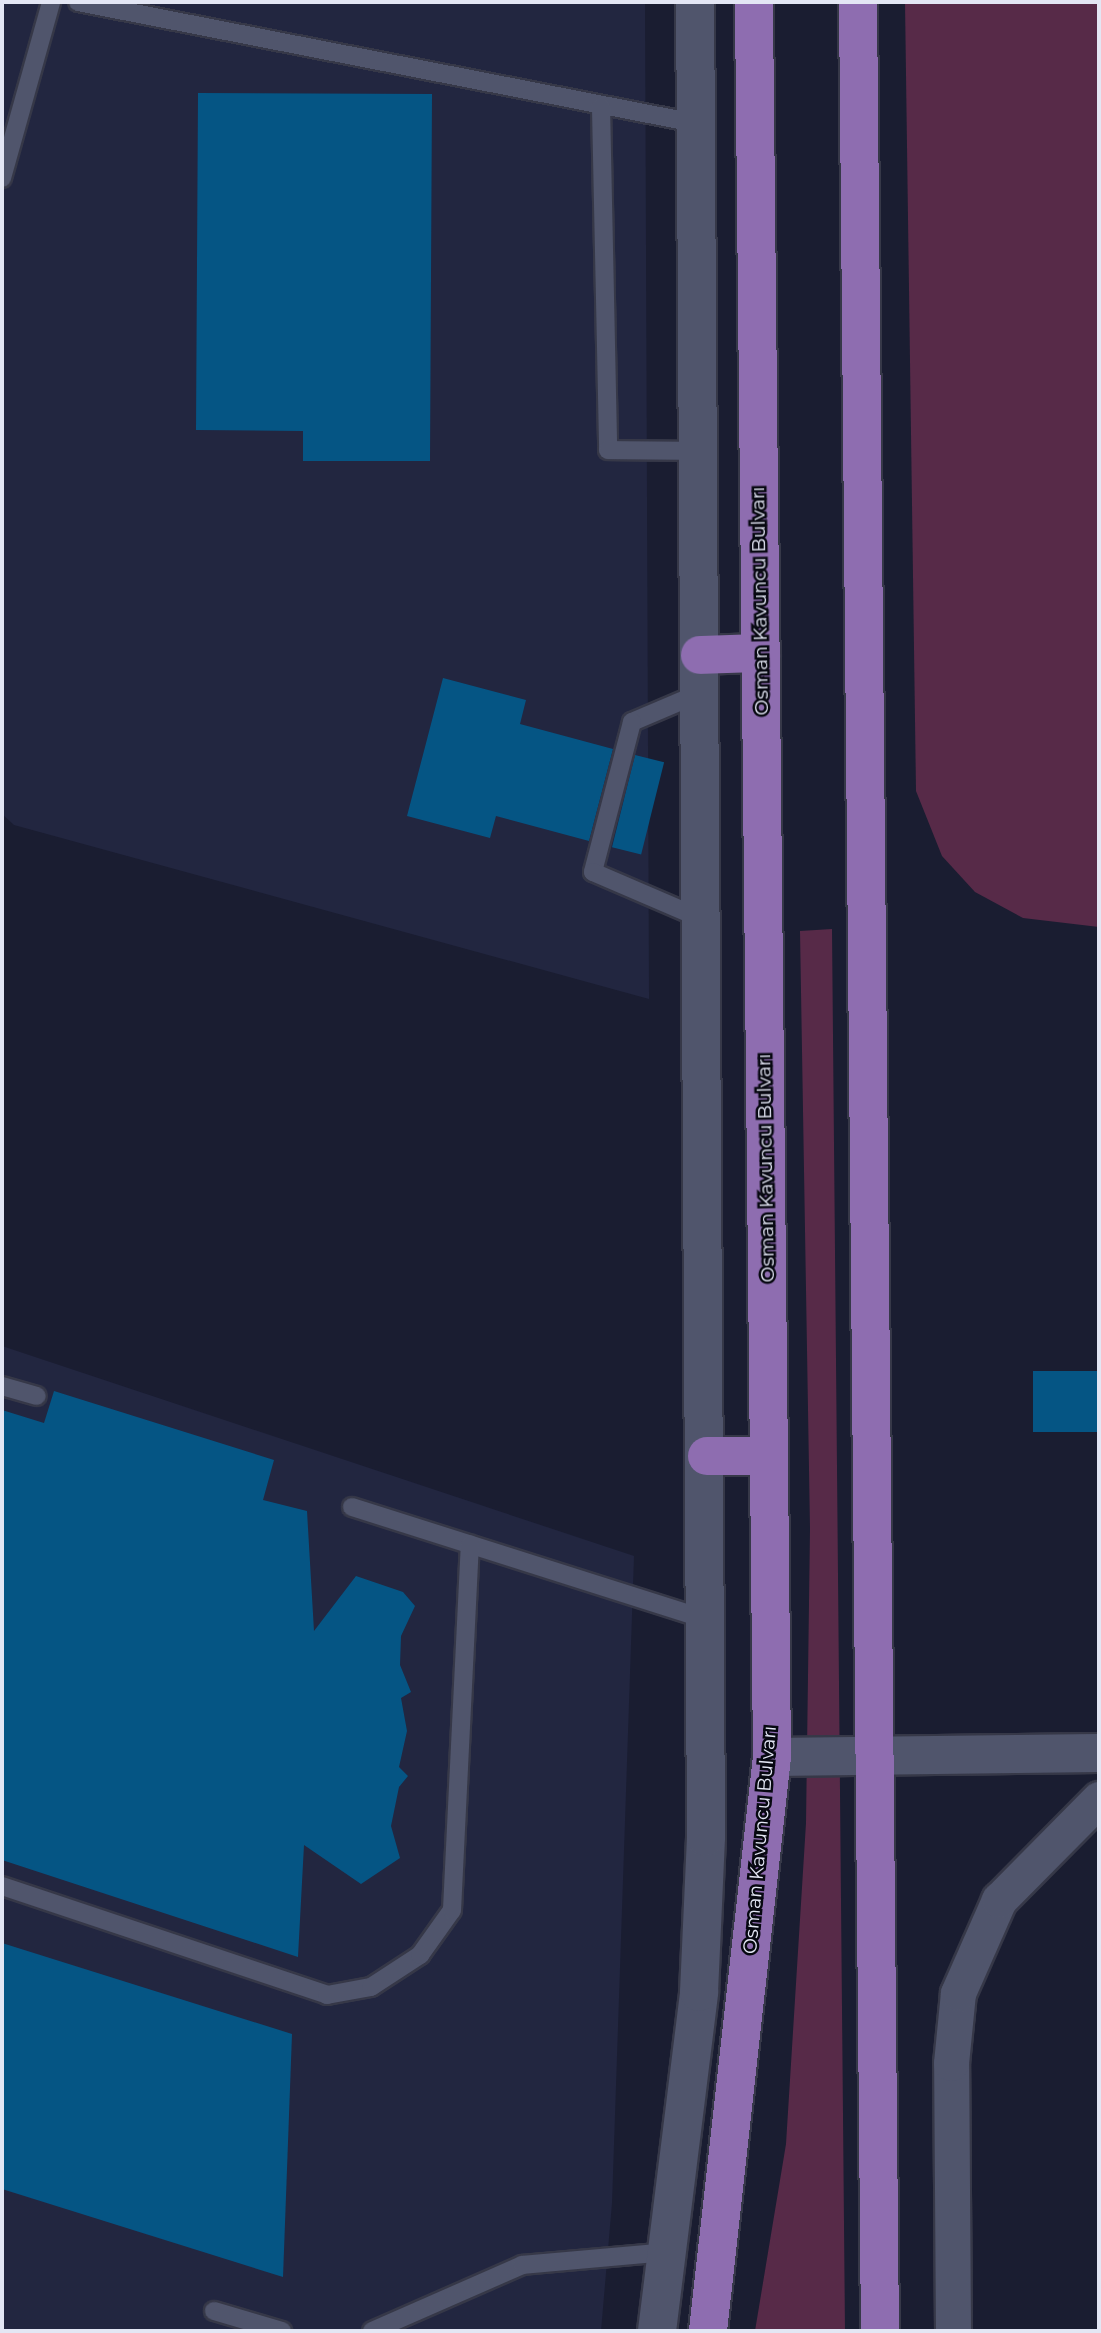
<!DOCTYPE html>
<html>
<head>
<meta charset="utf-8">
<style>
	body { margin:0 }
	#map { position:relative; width:1101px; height:2333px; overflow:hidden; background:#1a1d31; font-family:Montserrat,sans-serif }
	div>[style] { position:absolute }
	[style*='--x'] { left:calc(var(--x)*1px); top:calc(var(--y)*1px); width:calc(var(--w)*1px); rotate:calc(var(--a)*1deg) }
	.built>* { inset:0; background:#222640 }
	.green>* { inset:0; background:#572a48 }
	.building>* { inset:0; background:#055584; transform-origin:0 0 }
	.roads { filter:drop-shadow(2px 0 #363848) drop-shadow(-2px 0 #363848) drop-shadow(0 2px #363848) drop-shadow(0 -2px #363848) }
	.service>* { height:18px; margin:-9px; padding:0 9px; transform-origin:9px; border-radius:9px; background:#50556c }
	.minor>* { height:35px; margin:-17.5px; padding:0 17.5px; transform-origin:17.5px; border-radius:17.5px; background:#50556c }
	.tertiary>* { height:38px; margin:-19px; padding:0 19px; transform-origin:19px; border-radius:19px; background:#50556c }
	.trunk>* { height:38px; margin:-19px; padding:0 19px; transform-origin:19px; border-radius:19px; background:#8e6db0 }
	span { translate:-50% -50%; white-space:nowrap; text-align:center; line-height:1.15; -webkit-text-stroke:5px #070811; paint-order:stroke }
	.street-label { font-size:19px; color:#e3e6f4 }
	.frame { position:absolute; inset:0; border:4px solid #e3e6f4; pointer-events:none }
</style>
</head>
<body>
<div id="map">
	<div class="built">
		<i style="clip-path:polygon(2px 2px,645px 2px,649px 999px,14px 825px,2px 814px)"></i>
		<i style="clip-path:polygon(2px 1346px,634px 1556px,612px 2203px,601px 2331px,2px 2331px)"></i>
	</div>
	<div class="green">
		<i style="clip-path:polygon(905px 2px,1099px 2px,1099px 927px,1023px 918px,975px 892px,942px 856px,916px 791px)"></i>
		<i style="clip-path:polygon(832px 929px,845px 2331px,755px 2331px,786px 2144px,806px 1823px,810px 1529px,800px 931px)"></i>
	</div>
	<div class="building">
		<i style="clip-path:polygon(198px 93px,432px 94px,430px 461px,303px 461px,303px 431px,196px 430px)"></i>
		<i style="clip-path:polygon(443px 678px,526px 700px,520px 724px,613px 749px,589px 841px,496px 816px,490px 838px,407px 816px)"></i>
		<i style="left:635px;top:755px;width:30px;height:95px;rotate:14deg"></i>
		<i style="left:1099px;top:1371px;width:61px;height:66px;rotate:90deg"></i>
		<i style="clip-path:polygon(54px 1391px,274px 1460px,263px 1500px,307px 1511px,314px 1631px,356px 1576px,403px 1592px,415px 1606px,401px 1636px,400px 1665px,411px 1692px,401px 1698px,407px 1731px,399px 1767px,408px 1776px,399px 1787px,391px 1826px,400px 1858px,361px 1884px,304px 1845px,298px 1957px,2px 1860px,2px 1410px,44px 1423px)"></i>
		<i style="clip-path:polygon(2px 1943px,292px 2034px,283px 2277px,2px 2189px)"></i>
	</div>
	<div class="roads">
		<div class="service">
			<i style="--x:78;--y:2;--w:629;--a:11.1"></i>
			<i style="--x:601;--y:107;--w:343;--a:88.8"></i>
			<i style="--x:608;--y:450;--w:91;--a:0.6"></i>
			<i style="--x:2;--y:178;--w:183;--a:-74.4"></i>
			<i style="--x:700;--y:693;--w:74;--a:156.9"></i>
			<i style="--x:632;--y:722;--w:155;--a:104.6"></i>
			<i style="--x:593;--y:872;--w:119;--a:23.3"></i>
			<i style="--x:2;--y:1386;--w:36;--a:16"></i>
			<i style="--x:352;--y:1507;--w:374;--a:17.6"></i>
			<i style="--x:2;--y:1886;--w:343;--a:18.5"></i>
			<i style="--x:327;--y:1995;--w:45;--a:-10.3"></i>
			<i style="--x:371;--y:1987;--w:59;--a:-33.1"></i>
			<i style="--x:420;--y:1955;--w:55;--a:-54.6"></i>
			<i style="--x:452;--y:1910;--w:366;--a:-87.2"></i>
			<i style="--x:214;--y:2311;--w:71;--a:16.4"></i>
			<i style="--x:372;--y:2331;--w:164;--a:-23.7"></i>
			<i style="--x:522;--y:2265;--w:147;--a:-5.1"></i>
		</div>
		<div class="minor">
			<i style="--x:953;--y:2331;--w:268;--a:-90.4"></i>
			<i style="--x:951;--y:2063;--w:70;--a:-84.3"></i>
			<i style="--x:958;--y:1993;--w:102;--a:-66.2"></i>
			<i style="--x:999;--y:1900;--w:142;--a:-45.3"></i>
		</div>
		<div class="tertiary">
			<i style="--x:772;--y:1757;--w:327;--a:-0.7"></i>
			<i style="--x:657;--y:2331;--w:342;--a:-82.9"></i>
			<i style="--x:699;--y:1992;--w:155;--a:-87.4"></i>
			<i style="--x:706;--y:1837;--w:1835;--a:-90.34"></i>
		</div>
		<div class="trunk">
			<i style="--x:858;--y:2;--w:2329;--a:89.46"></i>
			<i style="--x:700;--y:655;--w:61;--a:-1.9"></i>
			<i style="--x:707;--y:1456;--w:62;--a:0"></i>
			<i style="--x:708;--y:2331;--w:578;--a:-83.64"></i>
			<i style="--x:772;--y:1757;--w:1755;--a:-90.59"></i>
		</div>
	</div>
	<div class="street-label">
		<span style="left:760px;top:601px;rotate:-91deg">Osman Kavuncu Bulvarı</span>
		<span style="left:766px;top:1168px;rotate:-91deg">Osman Kavuncu Bulvarı</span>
		<span style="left:760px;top:1840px;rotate:-85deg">Osman Kavuncu Bulvarı</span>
	</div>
	<div class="frame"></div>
</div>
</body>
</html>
